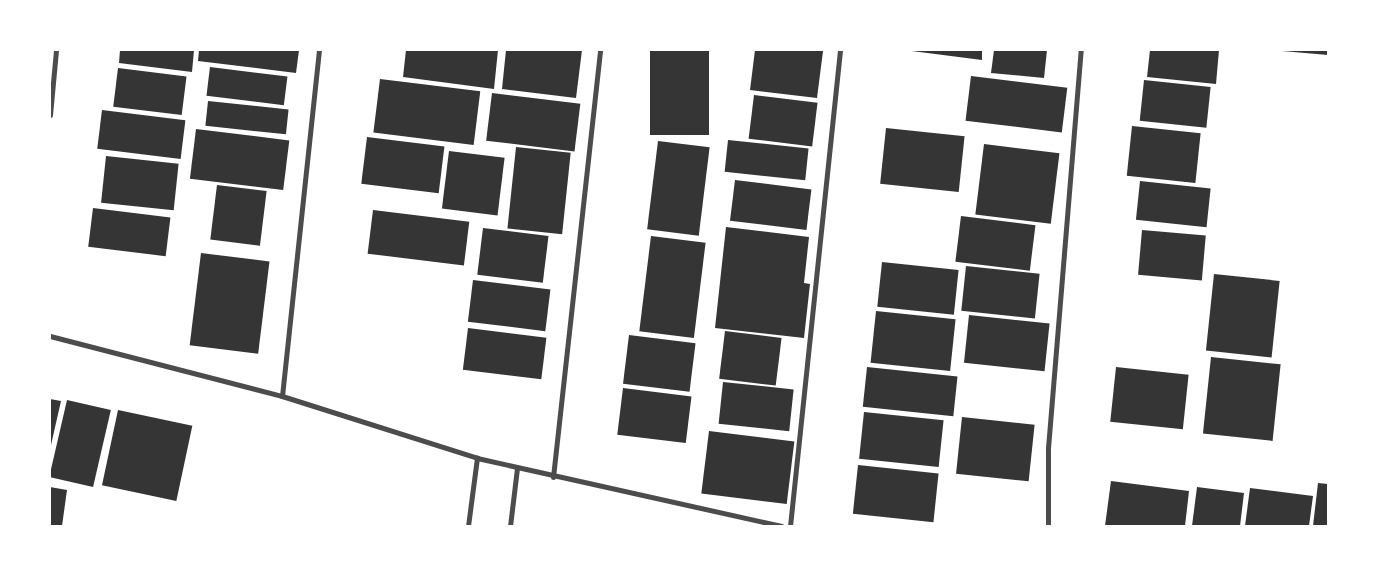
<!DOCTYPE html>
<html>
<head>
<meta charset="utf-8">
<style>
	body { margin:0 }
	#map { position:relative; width:1378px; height:576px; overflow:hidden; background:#fff; font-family:Mulish,sans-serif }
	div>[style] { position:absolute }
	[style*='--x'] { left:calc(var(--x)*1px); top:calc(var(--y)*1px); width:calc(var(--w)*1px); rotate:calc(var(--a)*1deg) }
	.building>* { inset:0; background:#353535; transform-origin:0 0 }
	.minor>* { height:5px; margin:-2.5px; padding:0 2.5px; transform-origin:2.5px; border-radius:2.5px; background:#4c4c4c }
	span { translate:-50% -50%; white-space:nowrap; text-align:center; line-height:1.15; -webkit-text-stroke:5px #fff; paint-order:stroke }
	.frame { position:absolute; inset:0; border:51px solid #fff; pointer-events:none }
</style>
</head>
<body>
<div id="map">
	<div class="building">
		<i style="clip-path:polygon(120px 50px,194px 50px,192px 72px,119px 63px)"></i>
		<i style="clip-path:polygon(199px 50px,299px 50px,296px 73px,198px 61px)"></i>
		<i style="clip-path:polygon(406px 50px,498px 50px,494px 89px,403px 77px)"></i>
		<i style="clip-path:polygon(506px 50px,582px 50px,576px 98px,502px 89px)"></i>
		<i style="left:650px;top:50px;width:59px;height:85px"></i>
		<i style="clip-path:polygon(755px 50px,823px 51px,817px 98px,750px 90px)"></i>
		<i style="clip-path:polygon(904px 50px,982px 50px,982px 60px)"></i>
		<i style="clip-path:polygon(994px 50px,1047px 50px,1044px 78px,991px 73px)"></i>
		<i style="clip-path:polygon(1150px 50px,1219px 50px,1216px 84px,1147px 77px)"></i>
		<i style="clip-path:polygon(1282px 50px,1328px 50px,1328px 55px,1282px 51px)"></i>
		<i style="left:210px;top:67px;width:78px;height:29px;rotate:7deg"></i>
		<i style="left:118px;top:68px;width:69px;height:39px;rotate:7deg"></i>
		<i style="left:971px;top:76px;width:97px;height:45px;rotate:7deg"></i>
		<i style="left:380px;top:79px;width:101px;height:54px;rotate:7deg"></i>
		<i style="left:1144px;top:80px;width:67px;height:41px;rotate:6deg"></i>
		<i style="left:492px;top:93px;width:89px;height:48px;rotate:7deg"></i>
		<i style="left:754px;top:95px;width:64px;height:44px;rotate:7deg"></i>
		<i style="left:208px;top:101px;width:81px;height:25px;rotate:6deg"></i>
		<i style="left:102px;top:110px;width:84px;height:39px;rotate:7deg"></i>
		<i style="left:1132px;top:126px;width:69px;height:50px;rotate:6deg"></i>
		<i style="left:886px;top:128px;width:79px;height:56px;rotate:6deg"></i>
		<i style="left:196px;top:129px;width:94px;height:50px;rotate:7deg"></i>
		<i style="left:367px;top:137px;width:78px;height:47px;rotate:7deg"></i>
		<i style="left:728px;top:140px;width:81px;height:32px;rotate:6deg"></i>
		<i style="left:658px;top:141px;width:52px;height:89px;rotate:7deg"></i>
		<i style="left:984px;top:144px;width:76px;height:71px;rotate:7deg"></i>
		<i style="left:516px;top:147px;width:55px;height:82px;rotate:6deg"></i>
		<i style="left:449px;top:151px;width:56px;height:58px;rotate:7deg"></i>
		<i style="left:106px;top:156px;width:73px;height:47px;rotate:6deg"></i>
		<i style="left:735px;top:180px;width:77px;height:41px;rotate:7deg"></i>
		<i style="left:1140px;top:181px;width:71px;height:39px;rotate:6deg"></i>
		<i style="left:217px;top:185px;width:50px;height:55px;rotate:7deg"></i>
		<i style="left:93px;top:208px;width:78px;height:39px;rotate:7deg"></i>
		<i style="left:373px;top:210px;width:97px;height:44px;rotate:7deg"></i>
		<i style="left:961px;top:216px;width:75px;height:46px;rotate:7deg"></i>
		<i style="clip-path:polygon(726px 227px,809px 237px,804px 283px,810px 284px,804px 338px,715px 328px)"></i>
		<i style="left:483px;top:228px;width:66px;height:47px;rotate:7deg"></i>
		<i style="left:1142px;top:230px;width:64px;height:45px;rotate:5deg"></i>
		<i style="left:651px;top:236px;width:55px;height:96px;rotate:7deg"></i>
		<i style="left:201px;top:253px;width:69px;height:93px;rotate:7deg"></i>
		<i style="left:882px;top:262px;width:77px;height:45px;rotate:6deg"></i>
		<i style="left:966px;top:266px;width:74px;height:45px;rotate:6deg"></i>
		<i style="left:1214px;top:274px;width:66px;height:77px;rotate:6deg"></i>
		<i style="left:473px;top:280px;width:78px;height:42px;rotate:7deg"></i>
		<i style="left:876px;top:311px;width:80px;height:52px;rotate:6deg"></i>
		<i style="left:969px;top:315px;width:81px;height:48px;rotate:6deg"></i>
		<i style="left:468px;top:328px;width:79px;height:42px;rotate:7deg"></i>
		<i style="left:725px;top:331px;width:57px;height:48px;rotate:7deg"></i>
		<i style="left:629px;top:335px;width:67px;height:49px;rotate:7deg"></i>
		<i style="left:1211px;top:357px;width:70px;height:77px;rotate:6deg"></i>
		<i style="left:867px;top:367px;width:91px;height:40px;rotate:6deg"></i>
		<i style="left:1116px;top:367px;width:73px;height:55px;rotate:6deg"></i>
		<i style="left:723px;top:382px;width:71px;height:42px;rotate:6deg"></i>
		<i style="left:623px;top:388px;width:69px;height:47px;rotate:7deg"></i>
		<i style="clip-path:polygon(50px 399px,61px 401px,51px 445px,50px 445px)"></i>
		<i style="left:67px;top:400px;width:45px;height:79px;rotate:13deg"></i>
		<i style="left:118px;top:410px;width:76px;height:77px;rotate:12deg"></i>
		<i style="left:864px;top:412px;width:80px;height:47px;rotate:6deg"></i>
		<i style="left:962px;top:417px;width:73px;height:57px;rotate:6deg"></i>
		<i style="left:709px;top:431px;width:86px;height:63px;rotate:7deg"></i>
		<i style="left:858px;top:465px;width:81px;height:49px;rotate:6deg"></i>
		<i style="clip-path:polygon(1111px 481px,1189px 491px,1185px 526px,1105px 526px)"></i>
		<i style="clip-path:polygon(1318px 483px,1328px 484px,1328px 526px,1313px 526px)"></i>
		<i style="clip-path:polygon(50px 487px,67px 490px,62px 526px,50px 526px)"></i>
		<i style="clip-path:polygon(1197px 487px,1244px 493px,1240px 526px,1192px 526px)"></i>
		<i style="clip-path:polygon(1250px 488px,1313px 496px,1309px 526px,1245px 526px)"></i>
	</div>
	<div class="minor">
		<i style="--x:50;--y:115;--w:65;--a:-84.7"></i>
		<i style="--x:50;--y:336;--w:240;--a:14.5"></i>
		<i style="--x:282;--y:396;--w:205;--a:17.6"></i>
		<i style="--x:477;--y:458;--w:312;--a:12.6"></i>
		<i style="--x:282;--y:396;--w:348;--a:-83.9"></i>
		<i style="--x:553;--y:477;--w:430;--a:-83.7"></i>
		<i style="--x:468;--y:526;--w:69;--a:-82.5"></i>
		<i style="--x:510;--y:526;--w:58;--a:-83.1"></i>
		<i style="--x:790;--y:526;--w:479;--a:-84"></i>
		<i style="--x:1048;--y:526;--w:78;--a:-90"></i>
		<i style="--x:1048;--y:448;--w:399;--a:-85.3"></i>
	</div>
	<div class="frame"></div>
</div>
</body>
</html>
